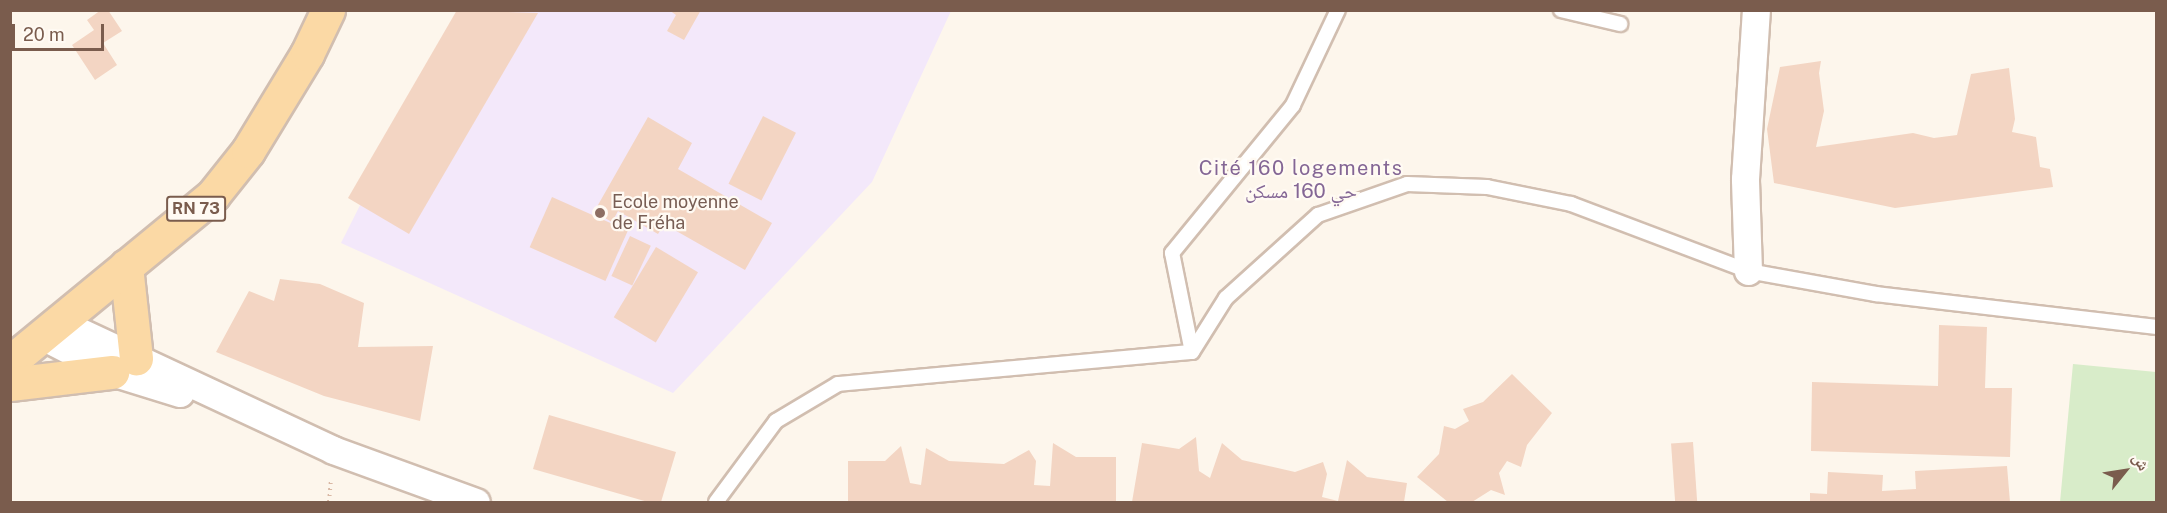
<!DOCTYPE html>
<html>
<head>
<meta charset="utf-8">
<style>
	body { margin:0 }
	#map { position:relative; width:2167px; height:513px; overflow:hidden; background:#fdf6ec; font-family:"Public Sans","Noto Naskh Arabic",sans-serif }
	div>[style] { position:absolute }
	[style*='--x'] { left:calc(var(--x)*1px); top:calc(var(--y)*1px); width:calc(var(--w)*1px); rotate:calc(var(--a)*1deg) }
	.education>* { inset:0; background:#f3e8fa }
	.green>* { inset:0; background:#d8ecc9 }
	.building>* { inset:0; background:#f3d5c3; transform-origin:0 0 }
	.path>* { height:4px; margin-top:-2px; transform-origin:0; background:repeating-linear-gradient(90deg,#d9b8a5 0 1.5px,transparent 0 6px) }
	.roads { filter:drop-shadow(2px 0 #d1beb0) drop-shadow(-2px 0 #d1beb0) drop-shadow(0 2px #d1beb0) drop-shadow(0 -2px #d1beb0) }
	.lane>* { height:14px; margin:-7px; padding:0 7px; transform-origin:7px; border-radius:7px; background:#fff }
	.street>* { height:27px; margin:-13.5px; padding:0 13.5px; transform-origin:13.5px; border-radius:13.5px; background:#fff }
	.primary>* { height:33px; margin:-16.5px; padding:0 16.5px; transform-origin:16.5px; border-radius:16.5px; background:#fbd9a5 }
	.dots>* { width:16px; height:16px; translate:-50% -50%; box-sizing:border-box; border:3px solid #fffaf3; border-radius:50% }
	span { translate:-50% -50%; white-space:nowrap; text-align:center; line-height:1.15; -webkit-text-stroke:4.5px #fffaf3; paint-order:stroke }
	.shield-label span { padding:2px 4px; background:#fffaf3; border:2px solid; border-radius:4px; -webkit-text-stroke-width:0 }
	.shield-label { font-size:16px; color:#7a5c4d; font-weight:700 }
	.education-label { font-size:18px; color:#785e54 }
	.left { translate:0 -50%; text-align:left }
	.neighbourhood-label { font-size:20px; color:#846695; letter-spacing:1.5px }
	.frame { position:absolute; inset:0; border:12px solid #7a5c4d; pointer-events:none }
	.north { position:absolute; left:2095px; top:441px; width:60px; height:60px; -webkit-text-stroke:4px #fffaf3; paint-order:stroke; rotate:60deg; font-size:16px; font-weight:700; line-height:24px; text-align:center; color:#7a5c4d }
	.north::after { content:''; display:block; margin:auto; width:21px; height:27px; background:#7a5c4d; clip-path:polygon(50% 0,100% 100%,50% 72%,0 100%) }
	.scale { position:absolute; left:12px; top:24px; width:92px; height:27px; box-sizing:border-box; border:3px solid #7a5c4d; border-top:0; padding-left:8px; font-size:18px; line-height:21px; white-space:nowrap; color:#7a5c4d; -webkit-text-stroke:4px #fffaf3; paint-order:stroke }
</style>
</head>
<body>
<div id="map">
	<div class="education">
		<i style="clip-path:polygon(458px 11px,951px 11px,872px 182px,673px 393px,341px 243px)"></i>
	</div>
	<div class="green">
		<i style="clip-path:polygon(2073px 364px,2156px 372px,2156px 502px,2060px 502px)"></i>
	</div>
	<div class="building">
		<i style="clip-path:polygon(101px 10px,108px 10px,122px 31px,103px 43px,117px 65px,95px 80px,72px 45px,94px 30px,87px 20px)"></i>
		<i style="clip-path:polygon(457px 10px,538px 13px,409px 234px,348px 198px)"></i>
		<i style="clip-path:polygon(669px 10px,701px 10px,684px 40px,667px 31px,676px 15px)"></i>
		<i style="clip-path:polygon(1821px 61px,1819px 73px,1824px 111px,1816px 147px,1913px 133px,1934px 138px,1957px 135px,1971px 74px,2009px 68px,2015px 119px,2012px 132px,2036px 137px,2040px 167px,2050px 169px,2053px 187px,1895px 208px,1774px 183px,1767px 129px,1780px 67px)"></i>
		<i style="left:763px;top:116px;width:37px;height:76px;rotate:27deg"></i>
		<i style="clip-path:polygon(648px 117px,692px 143px,678px 169px,772px 223px,745px 270px,664px 224px,658px 234px,618px 211px,612px 222px,594px 212px)"></i>
		<i style="left:552px;top:197px;width:83px;height:55px;rotate:24deg"></i>
		<i style="left:630px;top:236px;width:23px;height:44px;rotate:25deg"></i>
		<i style="left:656px;top:247px;width:49px;height:82px;rotate:31deg"></i>
		<i style="clip-path:polygon(280px 279px,320px 284px,364px 303px,358px 347px,433px 346px,420px 421px,324px 396px,216px 352px,249px 291px,274px 301px)"></i>
		<i style="clip-path:polygon(1939px 325px,1987px 327px,1985px 388px,2012px 388px,2010px 457px,1811px 451px,1812px 382px,1938px 386px)"></i>
		<i style="clip-path:polygon(1512px 374px,1552px 413px,1527px 445px,1521px 467px,1507px 461px,1499px 473px,1505px 495px,1491px 490px,1472px 502px,1448px 502px,1417px 477px,1439px 454px,1444px 426px,1455px 429px,1469px 421px,1463px 409px,1483px 402px)"></i>
		<i style="clip-path:polygon(549px 415px,676px 452px,661px 502px,648px 502px,533px 469px)"></i>
		<i style="clip-path:polygon(1196px 437px,1199px 471px,1210px 478px,1222px 443px,1242px 460px,1295px 472px,1323px 462px,1327px 474px,1322px 497px,1338px 501px,1347px 460px,1367px 477px,1407px 483px,1404px 502px,1132px 502px,1142px 443px,1179px 449px)"></i>
		<i style="left:1693px;top:442px;width:60px;height:22px;rotate:86deg"></i>
		<i style="clip-path:polygon(1053px 443px,1076px 457px,1116px 457px,1116px 502px,848px 502px,848px 461px,885px 461px,901px 446px,910px 483px,921px 485px,926px 448px,949px 461px,1004px 464px,1029px 450px,1036px 461px,1034px 485px,1050px 486px)"></i>
		<i style="clip-path:polygon(2007px 466px,2010px 502px,1810px 502px,1810px 493px,1827px 494px,1828px 472px,1883px 475px,1882px 491px,1916px 489px,1915px 471px)"></i>
	</div>
	<div class="path">
		<i style="--x:329;--y:502;--w:24;--a:-85"></i>
	</div>
	<div class="roads">
		<div class="lane">
			<i style="--x:1561;--y:10;--w:61;--a:13.3"></i>
			<i style="--x:1192;--y:352;--w:64;--a:-57.8"></i>
			<i style="--x:1226;--y:298;--w:124;--a:-42.1"></i>
			<i style="--x:1318;--y:215;--w:94;--a:-19.2"></i>
			<i style="--x:1407;--y:184;--w:80;--a:2.1"></i>
			<i style="--x:1487;--y:187;--w:86;--a:11.4"></i>
			<i style="--x:1571;--y:204;--w:189;--a:20.7"></i>
			<i style="--x:1748;--y:271;--w:130;--a:10.2"></i>
			<i style="--x:1876;--y:294;--w:282;--a:6.7"></i>
			<i style="--x:716;--y:502;--w:101;--a:-53.5"></i>
			<i style="--x:776;--y:421;--w:72;--a:-30.8"></i>
			<i style="--x:838;--y:384;--w:355;--a:-5.2"></i>
			<i style="--x:1192;--y:352;--w:101;--a:-101.4"></i>
			<i style="--x:1172;--y:253;--w:191;--a:-50.7"></i>
			<i style="--x:1293;--y:105;--w:105;--a:-64.7"></i>
		</div>
		<div class="street">
			<i style="--x:1748;--y:271;--w:92;--a:-91.9"></i>
			<i style="--x:1745;--y:179;--w:169;--a:-86.3"></i>
			<i style="--x:59;--y:322;--w:302;--a:25"></i>
			<i style="--x:333;--y:450;--w:152;--a:20"></i>
			<i style="--x:42;--y:336;--w:79;--a:27.2"></i>
			<i style="--x:112;--y:372;--w:71;--a:17.2"></i>
		</div>
		<div class="primary">
			<i style="--x:126;--y:266;--w:93;--a:83.8"></i>
			<i style="--x:10;--y:362;--w:263;--a:-39.4"></i>
			<i style="--x:213;--y:195;--w:56;--a:-51.5"></i>
			<i style="--x:248;--y:151;--w:114;--a:-58.7"></i>
			<i style="--x:307;--y:54;--w:49;--a:-64.5"></i>
			<i style="--x:10;--y:384;--w:103;--a:-6.7"></i>
		</div>
	</div>
	<div class="dots">
		<i style="left:600px;top:213px;background:#8d6e63"></i>
	</div>
	<div class="shield-label">
		<span style="left:196px;top:209px">RN 73</span>
	</div>
	<div class="education-label">
		<span class="left" style="left:612px;top:213px">Ecole moyenne<br>de Fréha</span>
	</div>
	<div class="neighbourhood-label">
		<span style="left:1301px;top:180px">Cité 160 logements<br>حي 160 مسكن</span>
	</div>
	<div class="frame"></div>
	<div class="north">ش</div>
	<div class="scale">20 m</div>
</div>
</body>
</html>
